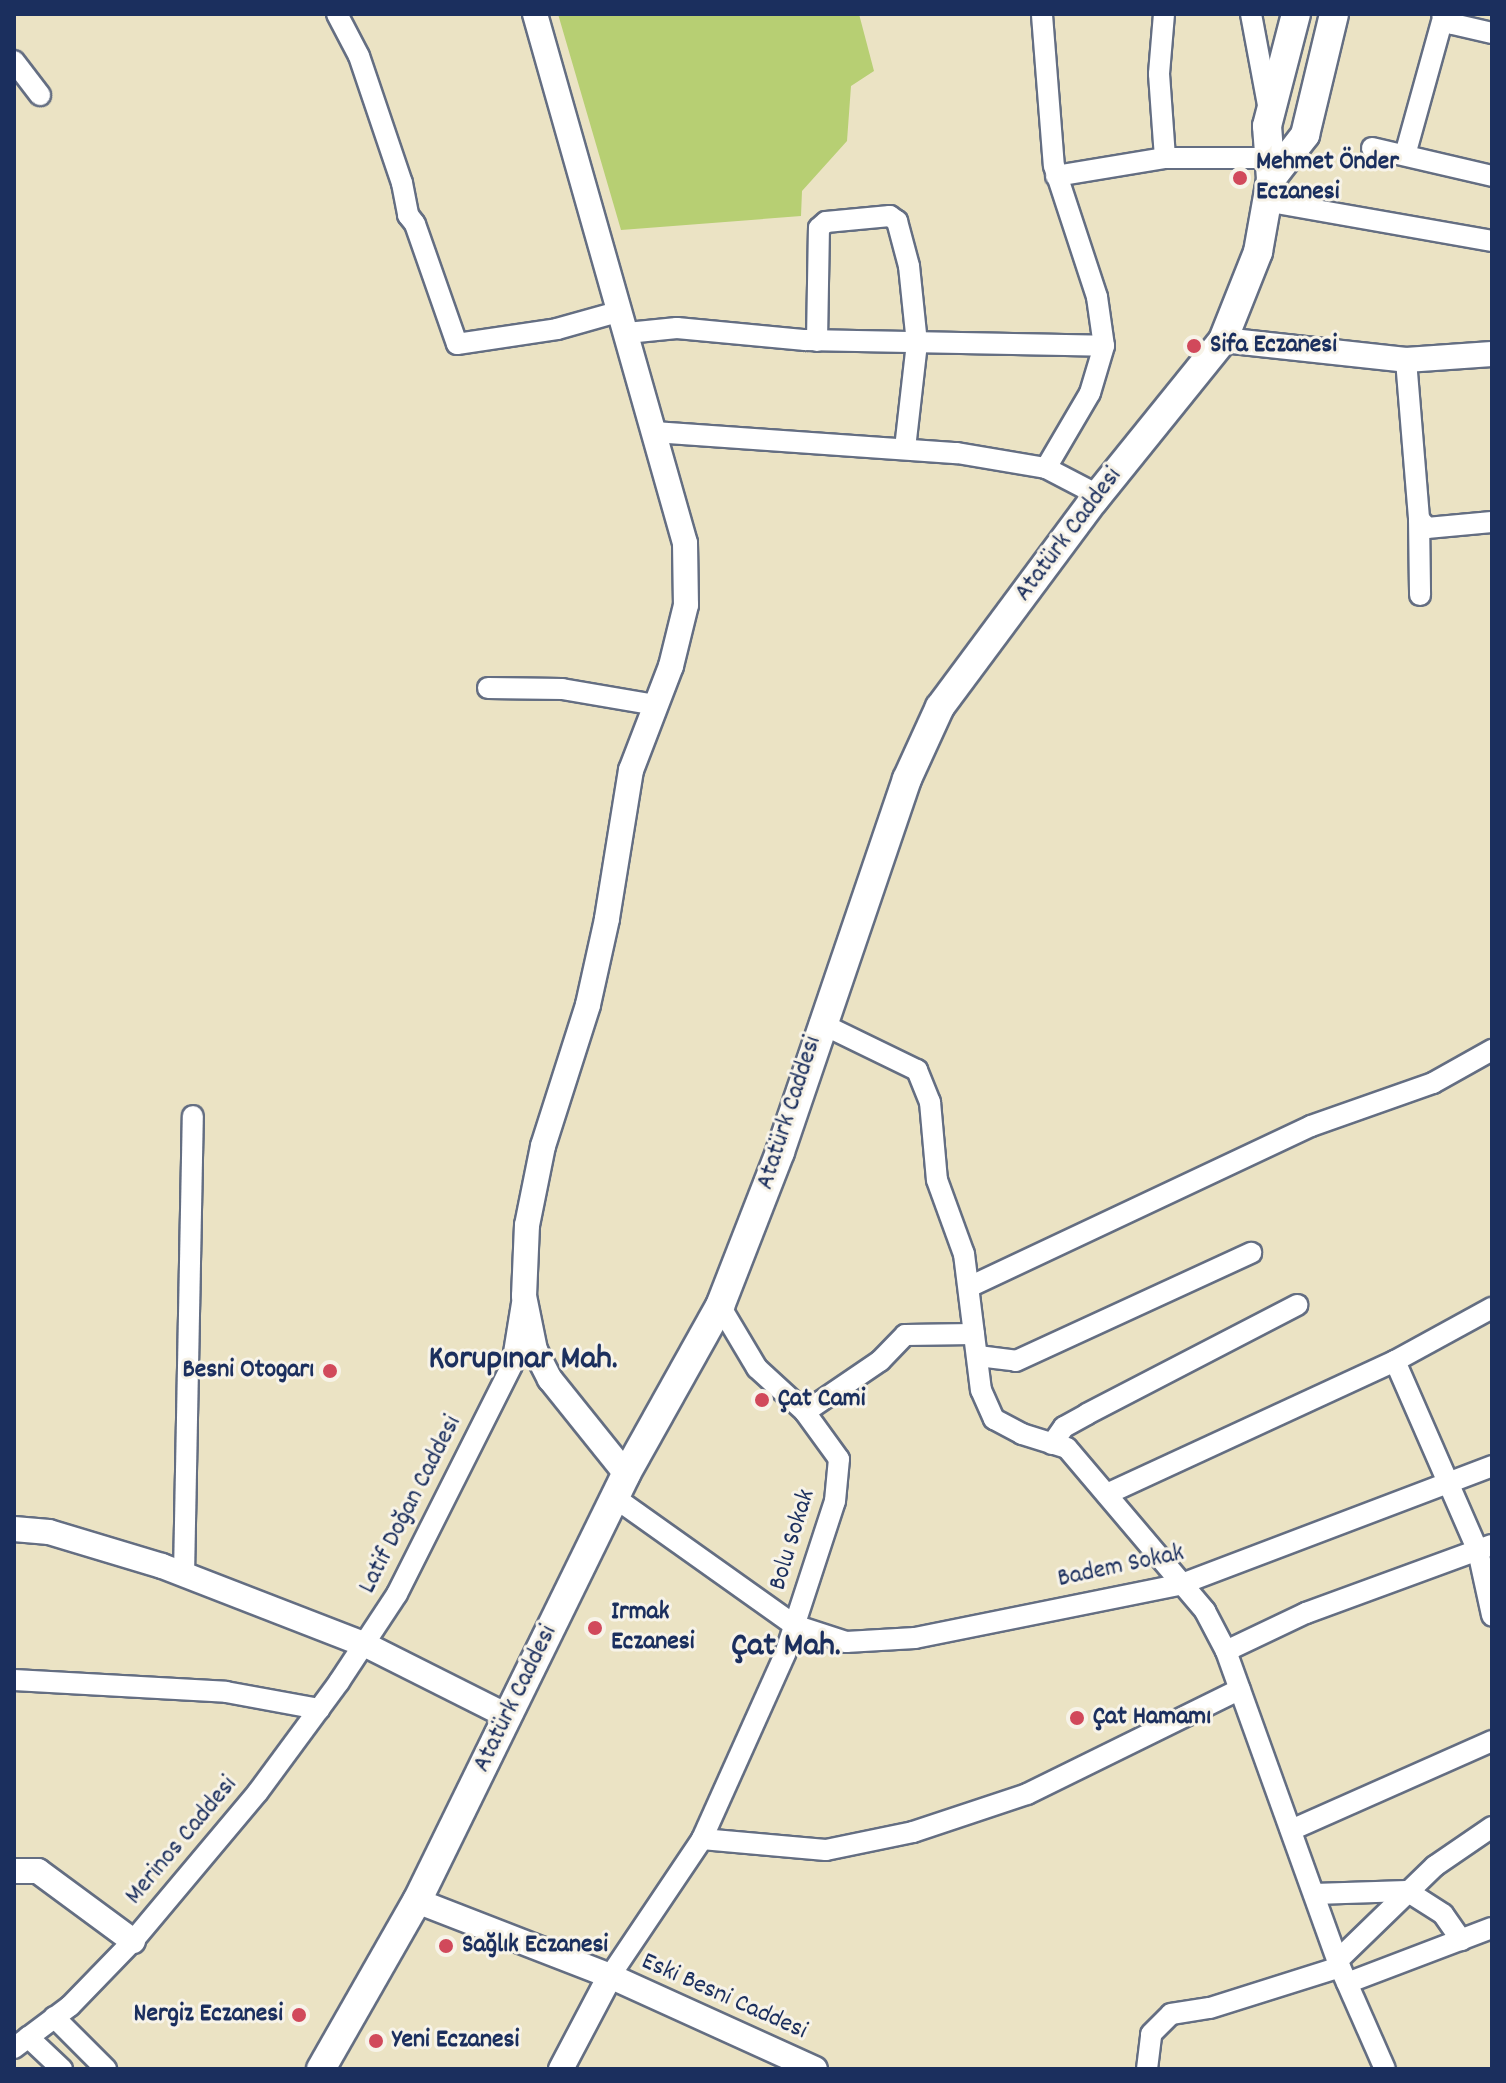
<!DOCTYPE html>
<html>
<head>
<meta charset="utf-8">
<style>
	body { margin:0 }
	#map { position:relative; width:1506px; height:2083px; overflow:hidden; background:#ebe3c4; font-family:Dekko,sans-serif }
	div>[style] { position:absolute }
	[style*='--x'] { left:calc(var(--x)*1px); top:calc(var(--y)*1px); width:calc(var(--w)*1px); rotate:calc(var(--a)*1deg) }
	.green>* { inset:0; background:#b7cf73 }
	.roads { filter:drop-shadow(2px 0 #646e82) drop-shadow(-2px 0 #646e82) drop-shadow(0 2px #646e82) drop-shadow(0 -2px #646e82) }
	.minor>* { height:20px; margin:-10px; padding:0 10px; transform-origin:10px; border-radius:10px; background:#fff }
	.tertiary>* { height:24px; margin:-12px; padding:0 12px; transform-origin:12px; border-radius:12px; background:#fff }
	.secondary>* { height:28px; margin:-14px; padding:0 14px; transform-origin:14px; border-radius:14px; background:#fff }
	.dots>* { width:22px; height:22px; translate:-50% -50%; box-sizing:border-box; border:4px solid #f7f3e8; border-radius:50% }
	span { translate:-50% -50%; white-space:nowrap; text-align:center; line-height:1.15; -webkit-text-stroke:6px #f7f3e8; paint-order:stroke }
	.poi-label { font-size:26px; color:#1b2f5e; font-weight:700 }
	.left { translate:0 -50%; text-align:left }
	.right { translate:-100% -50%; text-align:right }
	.street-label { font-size:26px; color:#1b2f5e }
	.district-label { font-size:34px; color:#1b2f5e; font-weight:700 }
	.frame { position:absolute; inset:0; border:16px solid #1b2f5e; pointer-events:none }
</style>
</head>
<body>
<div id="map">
	<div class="green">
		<i style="clip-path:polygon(558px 14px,859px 14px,874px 71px,851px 86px,847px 141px,802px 191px,801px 216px,621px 230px)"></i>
	</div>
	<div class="roads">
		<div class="minor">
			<i style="--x:337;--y:14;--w:47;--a:62.4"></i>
			<i style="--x:359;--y:56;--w:134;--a:71.3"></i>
			<i style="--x:402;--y:183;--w:33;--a:79"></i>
			<i style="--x:408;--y:215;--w:11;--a:52"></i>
			<i style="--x:415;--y:224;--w:127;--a:70.7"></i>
			<i style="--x:457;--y:344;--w:101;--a:-8.5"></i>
			<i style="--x:557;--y:329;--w:66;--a:-15.7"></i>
			<i style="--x:1164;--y:14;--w:60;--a:94.8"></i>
			<i style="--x:1159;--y:74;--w:84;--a:85.9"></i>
			<i style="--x:1165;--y:158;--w:104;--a:0"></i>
			<i style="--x:1251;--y:14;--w:98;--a:79.4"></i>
			<i style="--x:1442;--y:14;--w:15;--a:42"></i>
			<i style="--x:1453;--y:24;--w:40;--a:13"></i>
			<i style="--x:1042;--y:15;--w:151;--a:85.5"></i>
			<i style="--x:1054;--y:166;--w:138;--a:71.8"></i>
			<i style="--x:1097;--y:297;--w:49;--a:81.9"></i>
			<i style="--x:1104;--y:346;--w:49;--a:106.6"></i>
			<i style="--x:1090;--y:393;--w:87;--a:120.4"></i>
			<i style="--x:14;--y:61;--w:43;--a:52.6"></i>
			<i style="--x:1372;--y:148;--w:123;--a:13.1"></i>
			<i style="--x:1405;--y:155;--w:142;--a:-74.5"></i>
			<i style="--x:1056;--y:176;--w:110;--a:-9.4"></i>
			<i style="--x:1265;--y:201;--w:230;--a:10"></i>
			<i style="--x:627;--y:333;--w:50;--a:-5.7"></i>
			<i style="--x:677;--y:328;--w:129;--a:5.4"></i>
			<i style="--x:805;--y:340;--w:299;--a:1.1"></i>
			<i style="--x:817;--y:341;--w:113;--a:-89"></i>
			<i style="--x:819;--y:228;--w:9;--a:-41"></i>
			<i style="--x:826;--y:222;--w:64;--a:-5.4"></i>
			<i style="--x:890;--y:216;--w:9;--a:36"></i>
			<i style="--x:897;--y:221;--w:47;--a:75.1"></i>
			<i style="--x:909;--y:266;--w:77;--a:84.1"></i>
			<i style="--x:917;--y:343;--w:106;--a:96.5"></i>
			<i style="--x:1406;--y:360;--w:160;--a:85.3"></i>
			<i style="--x:1419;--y:519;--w:12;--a:48"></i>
			<i style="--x:1427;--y:528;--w:65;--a:-5.3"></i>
			<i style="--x:654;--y:432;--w:304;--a:4"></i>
			<i style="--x:957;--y:453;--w:90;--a:9.6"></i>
			<i style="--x:1046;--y:468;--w:59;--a:27.4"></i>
			<i style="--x:1419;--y:519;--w:76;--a:89.2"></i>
			<i style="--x:488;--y:688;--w:74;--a:0.8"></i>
			<i style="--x:562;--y:689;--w:95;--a:9.7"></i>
			<i style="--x:820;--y:1023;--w:108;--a:25.9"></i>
			<i style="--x:917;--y:1070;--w:35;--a:68"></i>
			<i style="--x:930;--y:1102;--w:78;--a:84.9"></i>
			<i style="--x:937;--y:1180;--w:79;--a:70"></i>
			<i style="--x:964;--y:1254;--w:137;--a:82.9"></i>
			<i style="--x:981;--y:1390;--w:32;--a:66"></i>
			<i style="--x:994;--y:1419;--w:32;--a:28"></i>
			<i style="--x:1022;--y:1434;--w:47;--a:17.3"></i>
			<i style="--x:1067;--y:1448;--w:214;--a:49.7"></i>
			<i style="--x:1205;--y:1611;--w:45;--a:62.3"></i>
			<i style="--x:1226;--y:1651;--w:336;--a:70.2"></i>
			<i style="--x:1340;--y:1967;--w:111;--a:66.2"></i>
			<i style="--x:969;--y:1287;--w:378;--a:-25.2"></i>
			<i style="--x:1311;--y:1126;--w:129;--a:-19.4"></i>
			<i style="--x:1433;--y:1083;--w:68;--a:-29.2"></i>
			<i style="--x:978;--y:1356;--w:38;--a:7"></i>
			<i style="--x:1016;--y:1361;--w:259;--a:-24.7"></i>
			<i style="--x:1395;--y:1361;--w:207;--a:66.4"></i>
			<i style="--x:1478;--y:1551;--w:66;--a:77.7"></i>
			<i style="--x:805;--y:1412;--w:91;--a:-34.2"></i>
			<i style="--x:880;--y:1361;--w:36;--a:-46"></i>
			<i style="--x:905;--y:1335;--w:69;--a:-0.8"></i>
			<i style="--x:1052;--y:1444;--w:21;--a:-55"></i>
			<i style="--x:1064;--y:1427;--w:26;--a:-29"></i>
			<i style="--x:1087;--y:1414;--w:237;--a:-27.4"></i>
			<i style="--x:1107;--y:1494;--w:317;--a:-24.8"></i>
			<i style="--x:1395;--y:1361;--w:111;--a:-28.7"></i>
			<i style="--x:614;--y:1497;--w:221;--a:35.4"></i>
			<i style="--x:794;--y:1625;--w:55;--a:18.1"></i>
			<i style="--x:846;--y:1642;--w:69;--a:-3.3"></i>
			<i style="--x:915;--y:1638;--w:269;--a:-11.4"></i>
			<i style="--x:1179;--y:1585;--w:335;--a:-20.8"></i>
			<i style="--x:184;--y:1575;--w:459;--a:-88.9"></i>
			<i style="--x:1226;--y:1651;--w:89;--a:-25.4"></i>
			<i style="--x:1306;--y:1613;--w:198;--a:-20.1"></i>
			<i style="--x:14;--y:1680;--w:212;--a:3.2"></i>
			<i style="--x:226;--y:1692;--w:95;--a:10.4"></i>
			<i style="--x:1291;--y:1830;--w:220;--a:-23.9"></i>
			<i style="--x:702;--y:1839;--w:124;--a:5.1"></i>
			<i style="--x:826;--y:1850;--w:89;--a:-11.7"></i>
			<i style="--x:913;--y:1832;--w:120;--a:-18.4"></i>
			<i style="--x:1027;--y:1794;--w:237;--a:-26.2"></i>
			<i style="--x:1314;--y:1894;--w:93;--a:-1.8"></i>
			<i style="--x:1407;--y:1891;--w:43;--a:32.6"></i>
			<i style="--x:1443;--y:1914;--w:32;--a:55"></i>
			<i style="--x:1338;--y:1960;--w:135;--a:-44.1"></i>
			<i style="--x:1435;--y:1866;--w:69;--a:-34.4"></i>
			<i style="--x:610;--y:1976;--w:165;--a:-56.1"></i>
			<i style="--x:702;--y:1839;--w:203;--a:-65.8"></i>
			<i style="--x:785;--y:1654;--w:161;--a:-71.9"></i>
			<i style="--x:835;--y:1501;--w:42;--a:-84.6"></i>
			<i style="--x:839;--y:1459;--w:58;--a:-125.9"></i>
			<i style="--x:805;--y:1412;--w:65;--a:-137.5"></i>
			<i style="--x:757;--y:1368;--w:72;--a:-120.8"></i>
			<i style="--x:1347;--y:1983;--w:155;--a:-20.8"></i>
			<i style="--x:54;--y:2017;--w:74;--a:45"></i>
			<i style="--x:28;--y:2037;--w:47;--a:43.3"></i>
			<i style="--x:14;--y:2048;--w:70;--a:-36.9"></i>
			<i style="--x:70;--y:2006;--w:91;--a:-45.9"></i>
			<i style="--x:133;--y:1941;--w:194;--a:-50"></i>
			<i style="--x:258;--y:1792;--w:137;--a:-53.6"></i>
			<i style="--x:339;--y:1682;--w:105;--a:-56.6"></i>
			<i style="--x:397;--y:1594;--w:256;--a:-63.3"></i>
			<i style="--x:512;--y:1365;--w:63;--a:-80.8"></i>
			<i style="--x:1147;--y:2069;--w:35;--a:-83"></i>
			<i style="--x:1151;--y:2034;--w:28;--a:-45"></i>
			<i style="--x:1171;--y:2014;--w:39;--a:-9"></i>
			<i style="--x:1210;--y:2008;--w:136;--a:-17.5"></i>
		</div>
		<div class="tertiary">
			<i style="--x:535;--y:14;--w:550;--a:74.17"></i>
			<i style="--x:685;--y:543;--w:62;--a:89.1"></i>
			<i style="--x:686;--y:605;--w:63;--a:103.8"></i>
			<i style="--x:671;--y:666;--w:111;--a:111"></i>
			<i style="--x:631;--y:770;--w:151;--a:99.2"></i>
			<i style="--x:607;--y:919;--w:88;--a:102.5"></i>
			<i style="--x:588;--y:1005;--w:148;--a:107.7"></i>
			<i style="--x:543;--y:1146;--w:81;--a:101.4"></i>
			<i style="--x:527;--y:1225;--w:71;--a:92.4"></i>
			<i style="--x:524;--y:1296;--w:55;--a:78.5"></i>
			<i style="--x:535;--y:1350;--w:33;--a:63"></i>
			<i style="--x:550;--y:1379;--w:122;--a:51.3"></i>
			<i style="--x:1223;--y:340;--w:184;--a:6.2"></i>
			<i style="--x:1406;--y:360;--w:86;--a:-4"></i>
			<i style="--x:14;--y:1529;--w:35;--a:5"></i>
			<i style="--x:49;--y:1532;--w:118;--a:16.7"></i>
			<i style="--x:162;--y:1566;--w:219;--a:21.2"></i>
			<i style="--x:366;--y:1645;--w:158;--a:26.7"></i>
			<i style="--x:14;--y:1871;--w:24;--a:0"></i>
			<i style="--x:38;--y:1871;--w:118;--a:36.4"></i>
			<i style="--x:417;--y:1901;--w:207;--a:21.2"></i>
			<i style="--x:610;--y:1976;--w:225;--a:24.4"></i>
			<i style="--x:561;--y:2069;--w:105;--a:-62.2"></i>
		</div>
		<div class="secondary">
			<i style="--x:1271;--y:179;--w:56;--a:-52.3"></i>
			<i style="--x:1305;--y:135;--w:124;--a:-76.5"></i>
			<i style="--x:321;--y:2069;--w:193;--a:-60.3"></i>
			<i style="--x:417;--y:1901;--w:475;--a:-63.9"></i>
			<i style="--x:626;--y:1474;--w:193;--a:-60.8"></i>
			<i style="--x:720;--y:1306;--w:165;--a:-68.7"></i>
			<i style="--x:780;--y:1152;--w:394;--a:-71.2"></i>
			<i style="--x:907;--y:779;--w:79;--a:-65.4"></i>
			<i style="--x:940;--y:707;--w:258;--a:-53.4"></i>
			<i style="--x:1094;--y:500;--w:206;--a:-51.1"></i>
			<i style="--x:1223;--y:340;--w:95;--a:-68.3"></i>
			<i style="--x:1258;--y:252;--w:74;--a:-79.9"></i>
			<i style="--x:1271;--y:179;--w:53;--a:-94.3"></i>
			<i style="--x:1267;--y:126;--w:116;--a:-75.5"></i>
		</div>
	</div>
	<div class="dots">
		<i style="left:1240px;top:178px;background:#d1495b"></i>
		<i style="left:1194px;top:346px;background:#d1495b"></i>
		<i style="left:330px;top:1371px;background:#d1495b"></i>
		<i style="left:762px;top:1400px;background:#d1495b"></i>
		<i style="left:595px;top:1628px;background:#d1495b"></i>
		<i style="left:1077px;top:1718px;background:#d1495b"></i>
		<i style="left:446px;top:1946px;background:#d1495b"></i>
		<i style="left:299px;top:2015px;background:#d1495b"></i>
		<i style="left:376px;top:2041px;background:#d1495b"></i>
	</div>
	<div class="poi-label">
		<span class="left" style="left:1256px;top:178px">Mehmet Önder<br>Eczanesi</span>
		<span class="left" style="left:1210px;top:346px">Sifa Eczanesi</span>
		<span class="right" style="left:314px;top:1371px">Besni Otogarı</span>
		<span class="left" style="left:778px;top:1400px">Çat Cami</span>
		<span class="left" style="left:611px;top:1628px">Irmak<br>Eczanesi</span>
		<span class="left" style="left:1093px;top:1718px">Çat Hamamı</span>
		<span class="left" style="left:462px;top:1946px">Sağlık Eczanesi</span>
		<span class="right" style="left:283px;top:2015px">Nergiz Eczanesi</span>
		<span class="left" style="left:392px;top:2041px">Yeni Eczanesi</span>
	</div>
	<div class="street-label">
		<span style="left:1069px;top:535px;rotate:-53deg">Atatürk Caddesi</span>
		<span style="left:790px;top:1113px;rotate:-72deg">Atatürk Caddesi</span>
		<span style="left:411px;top:1505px;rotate:-63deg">Latif Doğan Caddesi</span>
		<span style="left:793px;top:1540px;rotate:-73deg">Bolu Sokak</span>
		<span style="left:1121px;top:1567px;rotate:-12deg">Badem Sokak</span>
		<span style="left:516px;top:1699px;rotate:-64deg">Atatürk Caddesi</span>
		<span style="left:182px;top:1841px;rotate:-50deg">Merinos Caddesi</span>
		<span style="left:724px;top:1997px;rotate:24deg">Eski Besni Caddesi</span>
	</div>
	<div class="district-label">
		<span style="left:523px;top:1361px">Korupınar Mah.</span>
		<span style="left:786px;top:1648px">Çat Mah.</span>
	</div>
	<div class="frame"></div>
</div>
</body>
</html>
